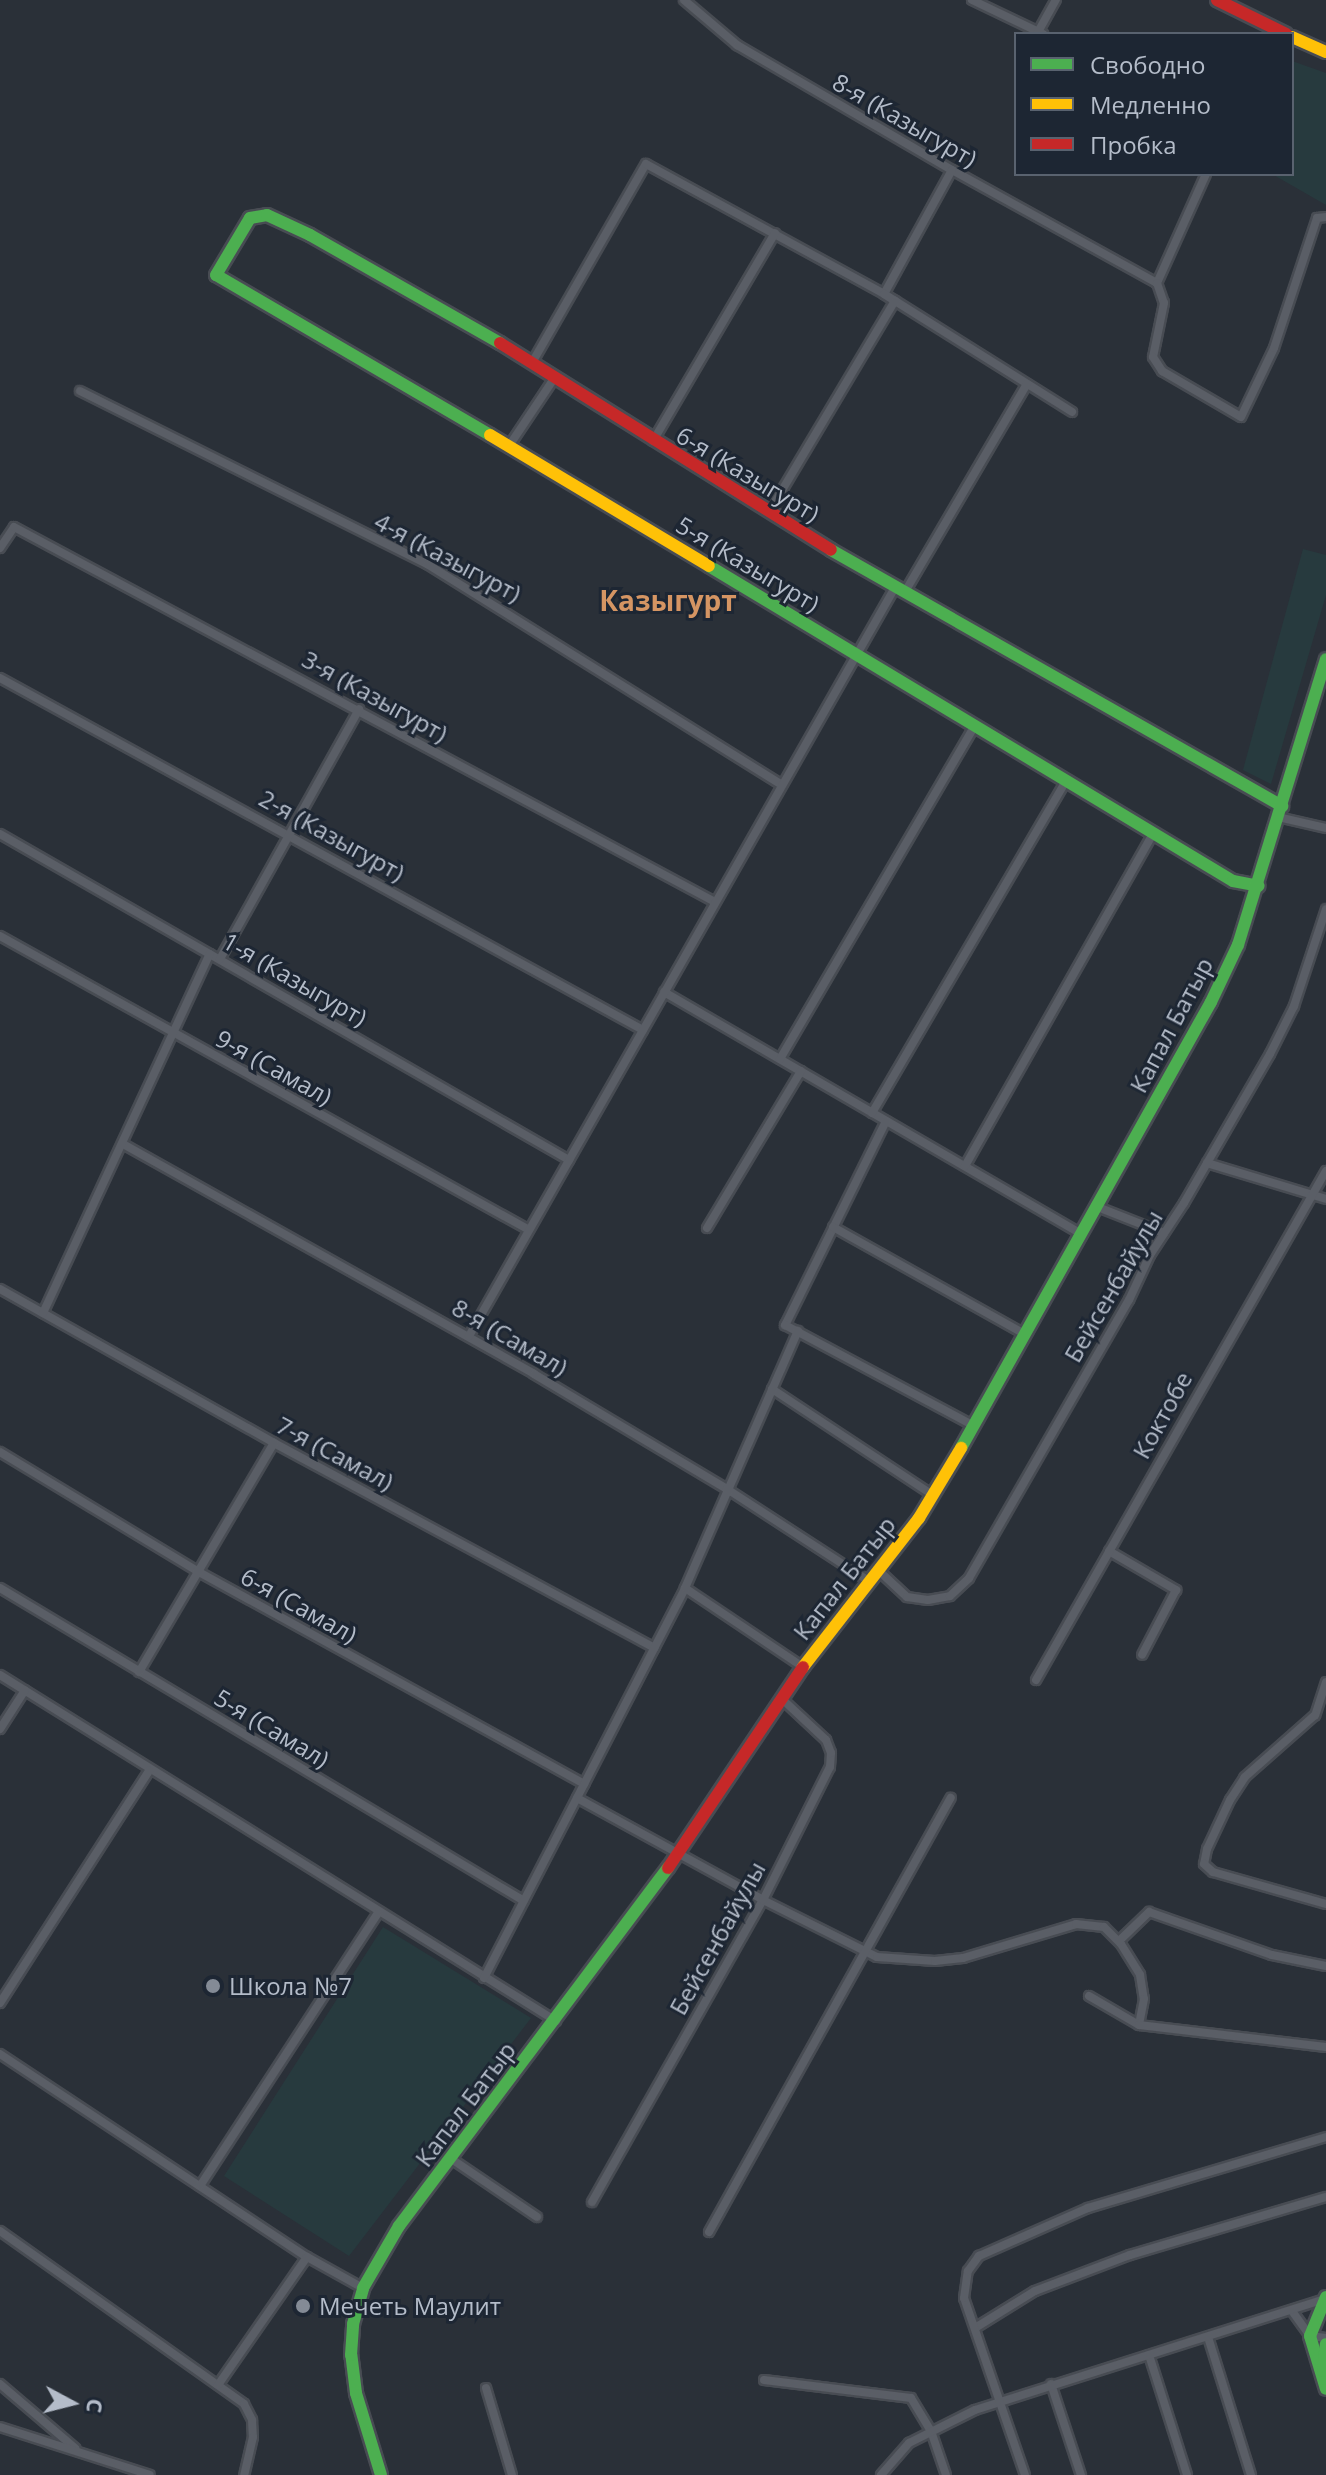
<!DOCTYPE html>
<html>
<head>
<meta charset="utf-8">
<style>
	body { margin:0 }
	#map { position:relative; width:1326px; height:2475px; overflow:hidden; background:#2a3038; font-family:"Open Sans",sans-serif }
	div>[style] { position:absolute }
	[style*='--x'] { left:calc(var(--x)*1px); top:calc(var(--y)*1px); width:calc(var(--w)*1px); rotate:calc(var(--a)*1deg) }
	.green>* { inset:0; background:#273a3e }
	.roads { filter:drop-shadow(2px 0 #484c53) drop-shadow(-2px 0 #484c53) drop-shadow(0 2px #484c53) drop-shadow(0 -2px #484c53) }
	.street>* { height:8px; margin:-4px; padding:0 4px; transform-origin:4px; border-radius:4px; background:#5a5e66 }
	.fast>* { height:12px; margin:-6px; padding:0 6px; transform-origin:6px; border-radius:6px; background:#4caf50 }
	.slow>* { height:12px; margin:-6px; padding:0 6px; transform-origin:6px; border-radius:6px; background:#ffc107 }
	.jam>* { height:12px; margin:-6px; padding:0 6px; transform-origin:6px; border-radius:6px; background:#c62828 }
	.dots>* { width:22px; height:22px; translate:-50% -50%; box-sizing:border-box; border:4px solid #1d2633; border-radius:50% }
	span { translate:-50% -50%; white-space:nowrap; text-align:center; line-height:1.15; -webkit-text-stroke:6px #1d2633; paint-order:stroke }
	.street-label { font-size:24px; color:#b4bcc9 }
	.poi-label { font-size:24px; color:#b4bcc9 }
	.left { translate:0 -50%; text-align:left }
	.quarter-label { font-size:28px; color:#d59563; font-weight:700 }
	.legend { position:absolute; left:1014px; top:32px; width:280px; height:144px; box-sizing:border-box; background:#1d2633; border:2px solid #59626f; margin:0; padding:10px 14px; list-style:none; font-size:24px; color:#b4bcc9 }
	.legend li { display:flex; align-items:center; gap:16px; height:40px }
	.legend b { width:40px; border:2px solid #59626f }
	.north { position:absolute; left:32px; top:2363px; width:80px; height:80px; -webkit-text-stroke:6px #1d2633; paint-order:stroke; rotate:97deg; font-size:22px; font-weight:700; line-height:32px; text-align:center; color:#b4bcc9 }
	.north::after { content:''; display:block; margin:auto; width:28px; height:36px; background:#b4bcc9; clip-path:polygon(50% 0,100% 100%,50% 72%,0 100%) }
</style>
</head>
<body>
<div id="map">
	<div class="green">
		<i style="clip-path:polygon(1292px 61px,1326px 73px,1326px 205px,1272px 174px,1292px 174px)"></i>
		<i style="clip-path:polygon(1303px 549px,1326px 555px,1326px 595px,1271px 784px,1243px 770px)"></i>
		<i style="clip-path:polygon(383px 1927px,531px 2018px,349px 2256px,224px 2176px)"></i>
	</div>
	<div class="roads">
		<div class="street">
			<i style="--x:684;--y:0;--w:70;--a:40.3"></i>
			<i style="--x:737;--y:45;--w:249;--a:30.2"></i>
			<i style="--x:952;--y:170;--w:234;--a:28.9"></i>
			<i style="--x:972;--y:0;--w:79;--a:25.6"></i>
			<i style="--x:1038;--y:32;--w:37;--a:-61"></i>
			<i style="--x:1206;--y:174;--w:120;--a:114.2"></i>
			<i style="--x:1157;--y:283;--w:21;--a:71"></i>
			<i style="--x:1164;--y:303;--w:55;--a:101.5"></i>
			<i style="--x:1153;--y:357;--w:17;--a:57"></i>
			<i style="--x:1162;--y:371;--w:91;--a:30.2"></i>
			<i style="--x:1241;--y:417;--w:76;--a:-64.4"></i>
			<i style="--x:1274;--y:348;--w:137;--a:-71.7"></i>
			<i style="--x:1317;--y:218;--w:9;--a:-6"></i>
			<i style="--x:884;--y:294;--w:141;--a:-61.3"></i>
			<i style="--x:533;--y:361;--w:227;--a:-60.2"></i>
			<i style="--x:646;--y:164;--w:271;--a:28.6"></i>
			<i style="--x:884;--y:294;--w:222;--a:32.1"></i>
			<i style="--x:80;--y:391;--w:388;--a:26.5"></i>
			<i style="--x:427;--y:564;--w:418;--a:31.9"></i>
			<i style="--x:653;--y:441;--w:241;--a:-59.6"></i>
			<i style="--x:509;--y:446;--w:83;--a:-56.3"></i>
			<i style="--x:769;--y:512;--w:246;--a:-59.2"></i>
			<i style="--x:0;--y:548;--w:25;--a:-56"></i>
			<i style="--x:14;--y:527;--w:795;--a:28.14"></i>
			<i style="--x:906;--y:590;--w:239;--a:-59.6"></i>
			<i style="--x:0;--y:678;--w:733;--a:28.7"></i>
			<i style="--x:1278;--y:817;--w:49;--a:12.9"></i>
			<i style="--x:0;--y:834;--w:656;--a:29.81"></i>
			<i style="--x:0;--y:936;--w:605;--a:29.06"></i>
			<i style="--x:220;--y:959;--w:286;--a:-60.9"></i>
			<i style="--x:664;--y:992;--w:481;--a:30.1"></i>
			<i style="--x:780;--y:1059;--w:387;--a:-59.7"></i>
			<i style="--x:872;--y:1113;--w:385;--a:-59.7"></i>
			<i style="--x:886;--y:1121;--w:228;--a:116.3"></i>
			<i style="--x:785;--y:1325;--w:214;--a:28.1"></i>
			<i style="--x:123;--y:1144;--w:471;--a:29.2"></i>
			<i style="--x:534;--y:1374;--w:225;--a:30.8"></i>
			<i style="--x:727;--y:1489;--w:167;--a:33"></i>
			<i style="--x:1207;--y:1163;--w:124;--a:16.8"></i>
			<i style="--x:965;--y:1166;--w:384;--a:-60.5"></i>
			<i style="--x:1095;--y:1206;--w:74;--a:21.4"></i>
			<i style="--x:833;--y:1227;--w:221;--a:29.2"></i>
			<i style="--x:707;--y:1228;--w:183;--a:-59.1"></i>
			<i style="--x:0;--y:1289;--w:314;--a:29.3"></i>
			<i style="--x:274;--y:1443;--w:432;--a:28.3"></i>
			<i style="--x:43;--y:1313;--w:396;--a:-65.1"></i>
			<i style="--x:469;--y:1336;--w:859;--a:-60.36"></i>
			<i style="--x:772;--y:1389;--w:193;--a:33.4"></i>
			<i style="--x:0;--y:1452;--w:230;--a:31.1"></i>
			<i style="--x:197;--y:1571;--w:442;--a:28.8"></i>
			<i style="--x:1109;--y:1551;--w:78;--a:30.2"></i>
			<i style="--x:1176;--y:1590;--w:73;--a:117.6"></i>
			<i style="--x:877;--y:1569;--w:41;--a:43"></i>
			<i style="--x:907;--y:1597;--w:21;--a:8"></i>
			<i style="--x:928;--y:1600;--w:22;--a:-10"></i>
			<i style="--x:950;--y:1596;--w:26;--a:-43"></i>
			<i style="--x:969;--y:1578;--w:321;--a:-60.1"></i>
			<i style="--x:1129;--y:1300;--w:50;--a:-65"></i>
			<i style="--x:1150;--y:1255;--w:62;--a:-56.8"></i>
			<i style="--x:1184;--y:1203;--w:172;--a:-60"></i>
			<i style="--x:1270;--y:1054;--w:54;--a:-63.4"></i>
			<i style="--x:1294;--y:1006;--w:102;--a:-71.7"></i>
			<i style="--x:0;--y:1588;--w:610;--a:30.85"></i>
			<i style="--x:685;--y:1588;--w:142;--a:33.8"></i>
			<i style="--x:139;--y:1672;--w:266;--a:-59.5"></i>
			<i style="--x:0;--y:1675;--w:655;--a:31.89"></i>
			<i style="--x:1036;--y:1680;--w:586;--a:-60.33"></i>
			<i style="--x:1326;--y:1682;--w:35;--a:108"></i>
			<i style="--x:1315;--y:1715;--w:94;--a:138.5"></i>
			<i style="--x:1245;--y:1777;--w:27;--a:123"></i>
			<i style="--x:1230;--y:1800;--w:54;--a:115.1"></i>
			<i style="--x:1207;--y:1849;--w:15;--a:101"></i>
			<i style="--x:1204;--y:1864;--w:12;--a:42"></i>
			<i style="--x:1213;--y:1872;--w:117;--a:15.8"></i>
			<i style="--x:0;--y:1729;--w:46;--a:-57.3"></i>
			<i style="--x:577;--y:1798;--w:212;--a:28.7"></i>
			<i style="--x:763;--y:1900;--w:127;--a:26.6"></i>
			<i style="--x:877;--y:1957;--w:58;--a:3.9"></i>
			<i style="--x:935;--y:1961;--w:28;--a:-6"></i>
			<i style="--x:963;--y:1958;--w:118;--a:-16.7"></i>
			<i style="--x:1076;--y:1924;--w:28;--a:6"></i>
			<i style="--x:1104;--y:1927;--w:24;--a:45"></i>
			<i style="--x:1121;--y:1944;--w:36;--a:58"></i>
			<i style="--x:1140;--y:1975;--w:24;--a:81"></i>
			<i style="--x:1144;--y:1999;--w:26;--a:101"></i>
			<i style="--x:1119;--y:1941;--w:42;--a:-44"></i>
			<i style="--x:1149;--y:1912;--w:130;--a:19.3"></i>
			<i style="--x:1272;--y:1955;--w:55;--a:11.5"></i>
			<i style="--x:484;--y:1978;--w:439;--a:-62.7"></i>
			<i style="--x:685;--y:1588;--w:281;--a:-66.3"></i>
			<i style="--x:1089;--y:1996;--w:58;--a:30.1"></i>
			<i style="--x:1139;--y:2025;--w:188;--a:6.7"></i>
			<i style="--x:0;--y:2003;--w:276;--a:-57.3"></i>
			<i style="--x:0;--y:2054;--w:368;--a:33.5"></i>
			<i style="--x:307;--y:2257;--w:64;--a:29"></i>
			<i style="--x:450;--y:2158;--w:105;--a:34.1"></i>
			<i style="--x:200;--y:2186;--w:326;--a:-56.9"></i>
			<i style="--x:592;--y:2202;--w:347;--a:-60.5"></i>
			<i style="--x:763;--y:1900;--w:149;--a:-63.3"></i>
			<i style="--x:830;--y:1767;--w:14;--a:-86"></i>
			<i style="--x:831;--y:1753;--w:14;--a:-111"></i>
			<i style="--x:826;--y:1740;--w:60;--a:-137"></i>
			<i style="--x:0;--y:2231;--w:299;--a:35.3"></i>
			<i style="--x:244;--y:2404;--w:18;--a:63"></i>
			<i style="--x:252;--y:2420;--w:17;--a:87"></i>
			<i style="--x:253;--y:2437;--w:39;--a:103"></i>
			<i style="--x:709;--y:2232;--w:497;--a:-60.9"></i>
			<i style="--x:1292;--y:2311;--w:31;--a:54"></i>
			<i style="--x:1310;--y:2336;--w:16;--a:7"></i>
			<i style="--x:975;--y:2328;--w:70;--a:-31.7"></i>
			<i style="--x:1035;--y:2291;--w:102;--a:-20.8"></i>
			<i style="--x:1130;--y:2255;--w:204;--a:-16.5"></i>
			<i style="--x:1208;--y:2337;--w:145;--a:72.7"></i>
			<i style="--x:1149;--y:2355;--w:126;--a:72.4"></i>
			<i style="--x:764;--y:2380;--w:148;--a:7"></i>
			<i style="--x:911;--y:2398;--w:39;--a:59"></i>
			<i style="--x:931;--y:2431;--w:46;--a:71.2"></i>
			<i style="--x:0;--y:2384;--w:99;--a:40.5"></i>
			<i style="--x:1051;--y:2384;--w:96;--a:71.8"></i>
			<i style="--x:218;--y:2385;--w:156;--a:-55.2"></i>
			<i style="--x:486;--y:2388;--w:91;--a:73.4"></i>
			<i style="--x:0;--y:2427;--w:157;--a:17.7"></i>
			<i style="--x:881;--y:2475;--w:43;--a:-48.8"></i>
			<i style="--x:909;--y:2443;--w:74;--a:-26.6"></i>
			<i style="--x:975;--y:2410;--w:367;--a:-17.6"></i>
			<i style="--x:1025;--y:2475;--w:187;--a:-109"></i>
			<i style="--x:964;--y:2298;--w:27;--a:-82"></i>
			<i style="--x:968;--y:2271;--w:19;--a:-54"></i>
			<i style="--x:979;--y:2256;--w:119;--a:-23.8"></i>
			<i style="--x:1088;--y:2208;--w:248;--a:-16.6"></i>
		</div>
		<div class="fast">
			<i style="--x:490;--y:435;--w:317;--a:-149.7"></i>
			<i style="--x:216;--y:275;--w:66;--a:-59.2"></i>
			<i style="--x:250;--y:218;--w:17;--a:-10"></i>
			<i style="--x:267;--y:215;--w:47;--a:24.9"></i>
			<i style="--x:310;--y:235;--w:219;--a:29.6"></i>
			<i style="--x:831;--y:550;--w:519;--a:29.58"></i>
			<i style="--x:709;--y:566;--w:611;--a:31.01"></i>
			<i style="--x:1233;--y:881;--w:26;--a:11"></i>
			<i style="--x:961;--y:1448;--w:511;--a:-60.73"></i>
			<i style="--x:1211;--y:1002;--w:63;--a:-64.7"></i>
			<i style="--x:1238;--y:945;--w:299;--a:-72.9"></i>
			<i style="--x:1326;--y:2297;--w:42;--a:112.3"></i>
			<i style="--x:1310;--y:2336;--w:55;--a:73.2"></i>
			<i style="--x:1323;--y:2371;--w:27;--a:-84"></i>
			<i style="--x:381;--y:2475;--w:86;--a:-107"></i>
			<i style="--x:356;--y:2393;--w:38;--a:-97"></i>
			<i style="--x:351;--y:2355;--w:31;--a:-86"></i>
			<i style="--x:353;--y:2324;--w:37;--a:-74"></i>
			<i style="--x:363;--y:2288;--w:72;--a:-59.9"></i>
			<i style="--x:399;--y:2226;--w:448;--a:-53.1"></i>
		</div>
		<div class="slow">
			<i style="--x:1292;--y:37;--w:37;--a:24"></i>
			<i style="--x:490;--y:435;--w:255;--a:30.9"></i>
			<i style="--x:803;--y:1667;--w:189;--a:-52.1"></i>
			<i style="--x:919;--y:1518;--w:82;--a:-59"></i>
		</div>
		<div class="jam">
			<i style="--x:1217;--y:0;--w:77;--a:26.2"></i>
			<i style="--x:500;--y:343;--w:390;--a:32"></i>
			<i style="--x:668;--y:1868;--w:242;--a:-56.1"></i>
		</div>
	</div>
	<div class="dots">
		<i style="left:213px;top:1986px;background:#848b96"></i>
		<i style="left:303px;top:2306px;background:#848b96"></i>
	</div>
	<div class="street-label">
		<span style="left:905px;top:120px;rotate:30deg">8-я (Казыгурт)</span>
		<span style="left:748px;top:474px;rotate:31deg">6-я (Казыгурт)</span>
		<span style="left:448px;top:557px;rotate:28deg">4-я (Казыгурт)</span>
		<span style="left:748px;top:564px;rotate:31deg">5-я (Казыгурт)</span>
		<span style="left:375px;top:696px;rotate:29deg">3-я (Казыгурт)</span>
		<span style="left:332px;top:835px;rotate:29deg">2-я (Казыгурт)</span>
		<span style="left:295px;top:979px;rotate:30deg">1-я (Казыгурт)</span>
		<span style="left:1171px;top:1025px;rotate:-62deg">Капал Батыр</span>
		<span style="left:274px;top:1067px;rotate:29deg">9-я (Самал)</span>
		<span style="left:1113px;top:1286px;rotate:-60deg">Бейсенбайулы</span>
		<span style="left:510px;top:1337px;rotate:30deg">8-я (Самал)</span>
		<span style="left:1162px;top:1415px;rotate:-61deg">Коктобе</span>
		<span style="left:335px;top:1453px;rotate:28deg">7-я (Самал)</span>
		<span style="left:844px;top:1578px;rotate:-52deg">Капал Батыр</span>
		<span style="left:299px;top:1605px;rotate:29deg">6-я (Самал)</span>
		<span style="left:272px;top:1728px;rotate:31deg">5-я (Самал)</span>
		<span style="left:717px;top:1938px;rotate:-61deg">Бейсенбайулы</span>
		<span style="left:465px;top:2104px;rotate:-53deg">Капал Батыр</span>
	</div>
	<div class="poi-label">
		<span class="left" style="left:229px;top:1986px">Школа №7</span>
		<span class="left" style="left:319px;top:2306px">Мечеть Маулит</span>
	</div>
	<div class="quarter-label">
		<span style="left:668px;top:600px">Казыгурт</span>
	</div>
	<ul class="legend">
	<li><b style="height:10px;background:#4caf50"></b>Свободно</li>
	<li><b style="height:10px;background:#ffc107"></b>Медленно</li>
	<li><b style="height:10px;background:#c62828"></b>Пробка</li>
	</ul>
	<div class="north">С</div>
</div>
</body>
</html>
